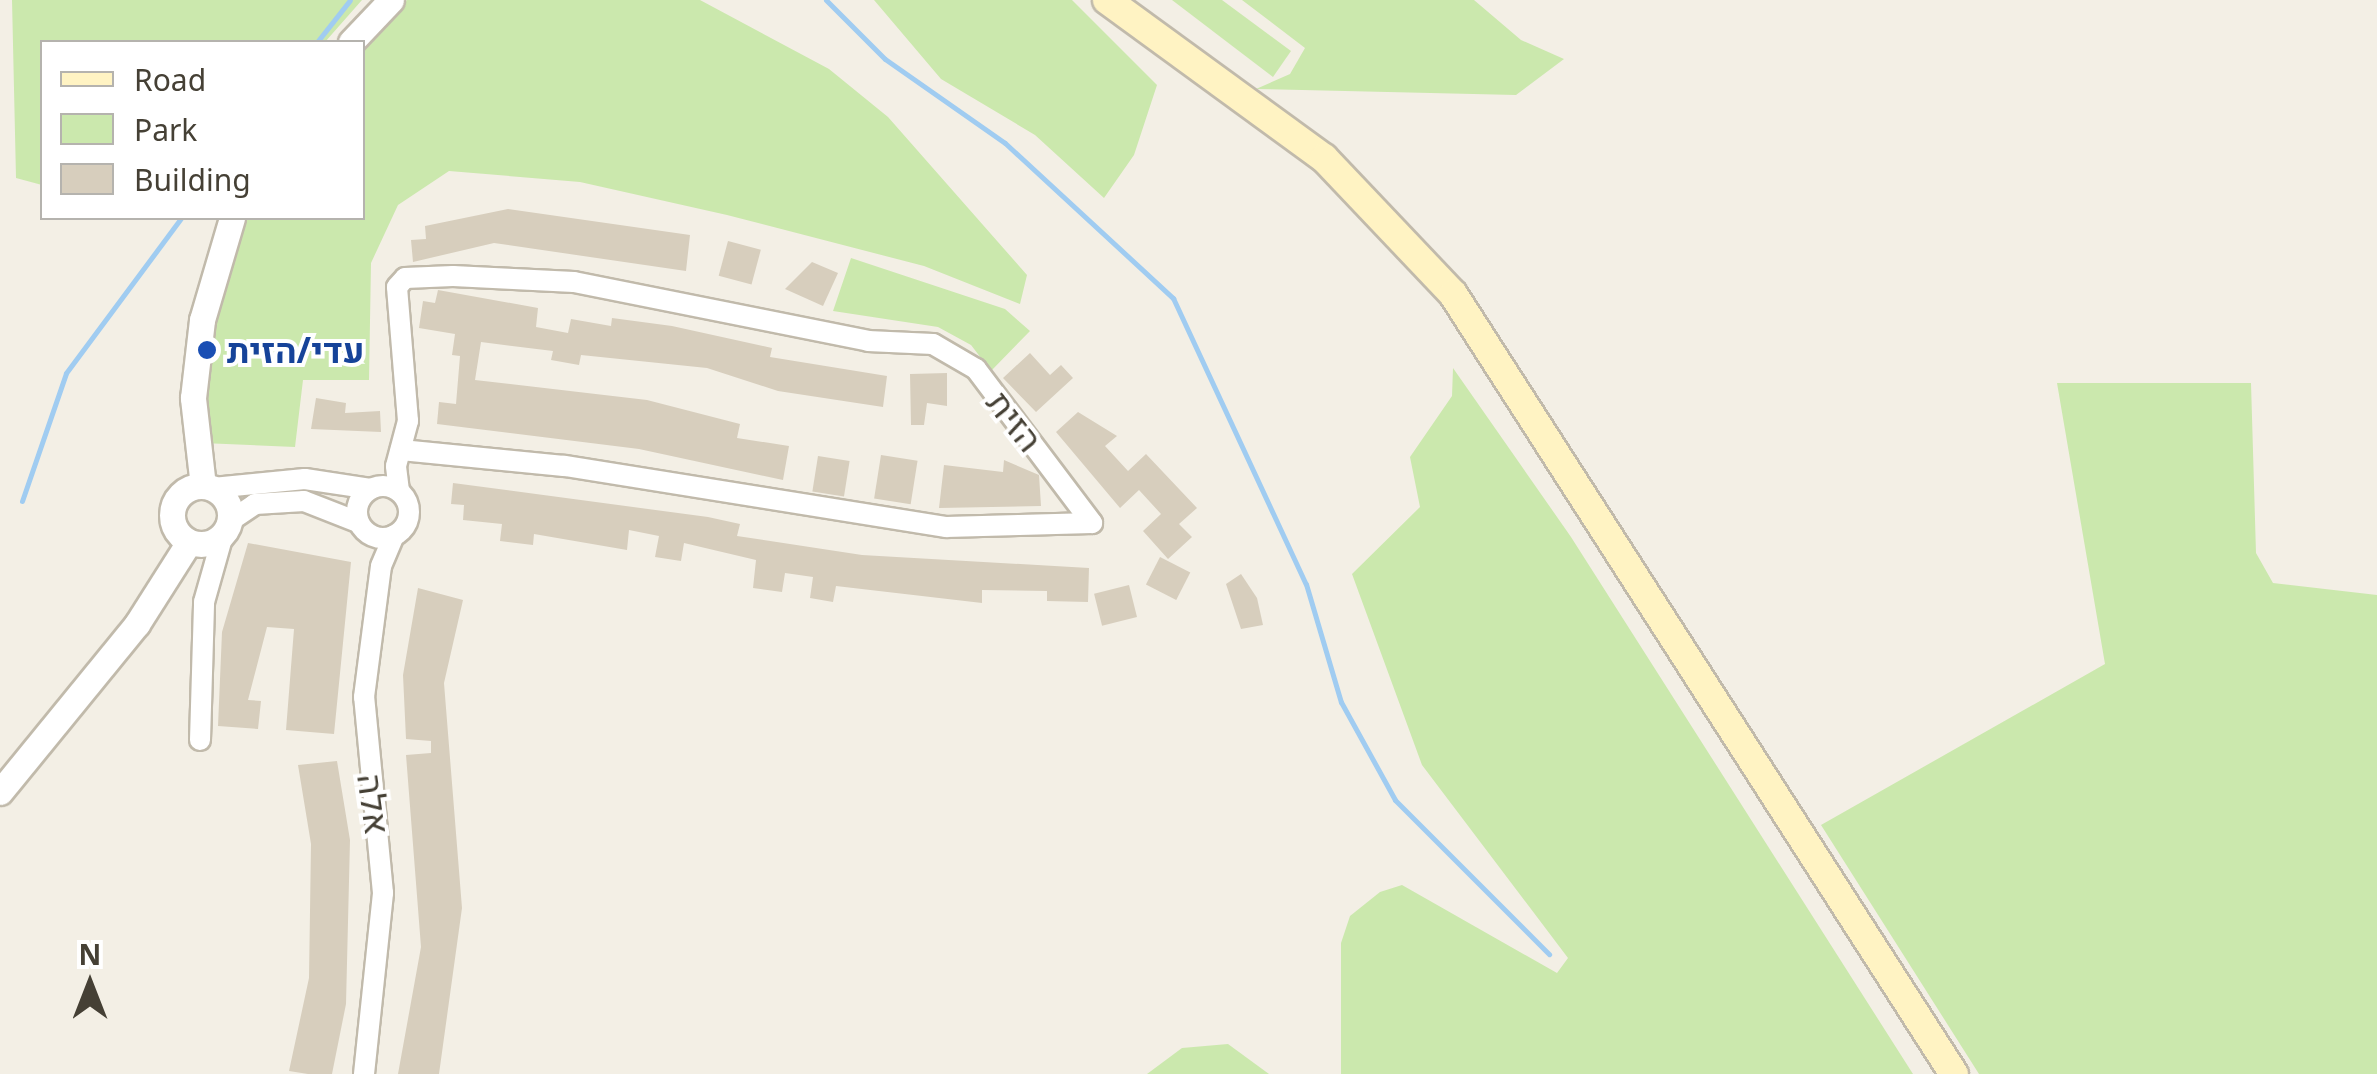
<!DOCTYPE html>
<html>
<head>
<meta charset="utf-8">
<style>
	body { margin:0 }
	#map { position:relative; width:2377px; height:1074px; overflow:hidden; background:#f3efe5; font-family:"Noto Sans",Heebo,sans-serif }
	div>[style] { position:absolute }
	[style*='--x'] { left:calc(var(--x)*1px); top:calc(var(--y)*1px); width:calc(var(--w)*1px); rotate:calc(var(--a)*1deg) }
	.green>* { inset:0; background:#cbe8ad }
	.stream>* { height:5px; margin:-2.5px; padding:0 2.5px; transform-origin:2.5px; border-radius:2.5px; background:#a0ccf1 }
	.building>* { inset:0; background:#d7cebd; transform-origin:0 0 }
	.roads { filter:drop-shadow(2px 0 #c1baab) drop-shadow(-2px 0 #c1baab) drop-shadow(0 2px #c1baab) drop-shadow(0 -2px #c1baab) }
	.minor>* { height:20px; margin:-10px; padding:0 10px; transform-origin:10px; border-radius:10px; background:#fff }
	.minor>.ring { margin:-10px; padding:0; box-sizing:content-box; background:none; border:20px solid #fff; border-radius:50% }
	.tertiary>* { height:25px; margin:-12.5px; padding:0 12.5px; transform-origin:12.5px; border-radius:12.5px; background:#fff }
	.tertiary>.ring { margin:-12.5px; padding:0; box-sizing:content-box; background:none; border:25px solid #fff; border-radius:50% }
	.secondary>* { height:28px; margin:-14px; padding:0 14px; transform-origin:14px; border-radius:14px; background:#fff3c3 }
	.dots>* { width:28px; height:28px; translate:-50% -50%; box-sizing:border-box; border:5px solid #fff; border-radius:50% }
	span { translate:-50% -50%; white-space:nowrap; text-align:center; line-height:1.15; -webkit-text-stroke:8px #fff; paint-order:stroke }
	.transit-label { font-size:35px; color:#164399; font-weight:700 }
	.left { translate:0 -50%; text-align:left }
	.street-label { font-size:35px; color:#454035 }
	.legend { position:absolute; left:40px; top:40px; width:325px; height:180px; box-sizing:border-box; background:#fff; border:2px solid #b5b3ae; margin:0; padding:12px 18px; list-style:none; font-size:30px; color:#454035 }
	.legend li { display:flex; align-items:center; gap:20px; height:50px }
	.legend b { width:50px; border:2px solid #b5b3ae }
	.north { position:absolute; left:40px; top:934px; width:100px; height:100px; -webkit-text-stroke:8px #fff; paint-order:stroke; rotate:0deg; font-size:28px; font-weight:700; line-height:40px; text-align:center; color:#454035 }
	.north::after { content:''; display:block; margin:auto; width:35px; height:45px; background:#454035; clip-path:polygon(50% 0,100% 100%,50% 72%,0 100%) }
</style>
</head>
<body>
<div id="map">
	<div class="green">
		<i style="clip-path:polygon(12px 0,362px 0,325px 42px,42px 42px,42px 185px,16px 178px)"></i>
		<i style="clip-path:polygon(407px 0,700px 0,829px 69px,888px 117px,1027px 275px,1020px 304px,924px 266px,727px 215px,580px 182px,449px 171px,398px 205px,371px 263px,369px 380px,303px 380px,295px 447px,202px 443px,214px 300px,243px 218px,362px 218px,363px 46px)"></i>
		<i style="clip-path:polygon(874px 0,1072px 0,1157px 85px,1134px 155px,1104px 198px,1035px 135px,941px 79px)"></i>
		<i style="clip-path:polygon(1172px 0,1222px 0,1291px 51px,1273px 77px)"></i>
		<i style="clip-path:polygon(1242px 0,1474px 0,1521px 40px,1564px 59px,1516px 95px,1256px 89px,1290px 74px,1305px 48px)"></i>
		<i style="clip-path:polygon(851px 258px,1005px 309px,1030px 331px,991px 371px,971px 345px,938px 327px,833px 311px)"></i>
		<i style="clip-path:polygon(1453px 368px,1571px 537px,1913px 1074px,1341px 1074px,1341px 943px,1350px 916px,1380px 892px,1402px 885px,1557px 973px,1568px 958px,1422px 765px,1352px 574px,1420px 507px,1410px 457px,1452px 396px)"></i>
		<i style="clip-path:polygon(2057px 383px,2251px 383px,2256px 553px,2273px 583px,2377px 595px,2377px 1074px,1979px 1074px,1821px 825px,2105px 664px)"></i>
		<i style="clip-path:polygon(1228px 1044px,1269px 1074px,1147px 1074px,1182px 1048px)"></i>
	</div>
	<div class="stream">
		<i style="--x:826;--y:0;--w:83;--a:45"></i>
		<i style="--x:885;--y:59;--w:146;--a:35"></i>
		<i style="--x:1005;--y:143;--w:229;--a:42.7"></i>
		<i style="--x:1173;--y:298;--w:315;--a:65.1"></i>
		<i style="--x:1306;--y:584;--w:123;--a:73.5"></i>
		<i style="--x:1341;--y:702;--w:112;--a:61.1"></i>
		<i style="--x:1395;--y:800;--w:218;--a:45"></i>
		<i style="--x:317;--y:42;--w:53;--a:-51.8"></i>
		<i style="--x:22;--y:501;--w:135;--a:-71"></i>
		<i style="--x:66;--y:373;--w:193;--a:-53.4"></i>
	</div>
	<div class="building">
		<i style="clip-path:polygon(508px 209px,690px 235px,686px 271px,494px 243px,413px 262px,411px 240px,426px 239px,425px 226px)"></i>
		<i style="left:728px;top:241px;width:34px;height:36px;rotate:15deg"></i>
		<i style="clip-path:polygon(812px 262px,838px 273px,823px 306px,785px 289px)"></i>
		<i style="clip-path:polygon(438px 290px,538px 308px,536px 327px,568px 333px,571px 319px,611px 326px,612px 318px,672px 326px,772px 348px,770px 357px,887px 376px,883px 407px,778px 391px,707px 368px,581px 355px,579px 365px,551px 360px,553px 351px,481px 342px,475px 380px,647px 400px,740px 424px,737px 438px,789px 446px,783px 480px,639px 449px,437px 424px,439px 402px,456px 404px,460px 356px,452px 355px,455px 334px,419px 328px,423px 301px,435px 303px)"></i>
		<i style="clip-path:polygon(1030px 353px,1050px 375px,1061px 365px,1073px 378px,1036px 412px,1003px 378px)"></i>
		<i style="clip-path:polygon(947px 373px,947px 406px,927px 403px,924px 425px,911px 425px,910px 374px)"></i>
		<i style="clip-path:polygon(316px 398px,346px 403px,345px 413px,380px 411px,381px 432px,311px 429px)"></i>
		<i style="clip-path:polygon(1078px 412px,1117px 436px,1105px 446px,1128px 471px,1146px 454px,1197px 508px,1179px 524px,1192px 537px,1168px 559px,1143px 531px,1161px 514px,1139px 490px,1120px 508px,1056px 432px)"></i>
		<i style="left:881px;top:455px;width:37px;height:44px;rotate:9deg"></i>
		<i style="left:818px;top:456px;width:32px;height:36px;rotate:9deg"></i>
		<i style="clip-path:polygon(1004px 460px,1039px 475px,1041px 506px,939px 508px,944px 465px,1003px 472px)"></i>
		<i style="clip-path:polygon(453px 483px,708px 517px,740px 524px,737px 536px,862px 555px,1089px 568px,1088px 602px,1047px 601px,1047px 591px,982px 590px,982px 603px,836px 586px,833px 602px,810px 598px,813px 577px,785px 573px,782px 592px,753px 588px,756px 560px,684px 543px,681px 561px,655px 557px,659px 536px,629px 530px,627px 550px,534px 534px,533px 545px,500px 541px,502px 524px,463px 520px,464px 505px,451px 504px)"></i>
		<i style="clip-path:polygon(248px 543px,351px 562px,334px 734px,286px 730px,294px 629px,267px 627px,248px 700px,261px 701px,258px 729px,218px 726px,222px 632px)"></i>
		<i style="left:1160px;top:557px;width:34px;height:31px;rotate:27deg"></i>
		<i style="clip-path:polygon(1241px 574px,1257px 598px,1263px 625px,1241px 629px,1226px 584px)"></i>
		<i style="left:1129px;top:585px;width:33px;height:36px;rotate:76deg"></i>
		<i style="clip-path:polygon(418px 588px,463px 600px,444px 683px,462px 908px,439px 1074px,398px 1074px,421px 947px,406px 755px,431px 753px,431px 741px,406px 739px,403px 675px)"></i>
		<i style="clip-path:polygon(337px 761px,350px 840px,346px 1004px,332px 1074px,308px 1074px,289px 1071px,309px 978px,311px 844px,298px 765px)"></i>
	</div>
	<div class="roads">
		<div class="minor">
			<i class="ring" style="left:357px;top:486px;width:32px;height:32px"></i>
			<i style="--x:213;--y:488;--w:92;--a:-5.6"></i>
			<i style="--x:305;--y:479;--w:66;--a:8.7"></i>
			<i style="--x:399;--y:491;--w:25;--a:-97"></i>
			<i style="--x:396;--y:466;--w:47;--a:-75.1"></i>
			<i style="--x:408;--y:421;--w:134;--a:-94.7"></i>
			<i style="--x:397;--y:287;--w:12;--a:-48"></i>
			<i style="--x:405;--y:278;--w:48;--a:-2.4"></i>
			<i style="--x:453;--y:276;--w:121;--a:2.8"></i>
			<i style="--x:574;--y:282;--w:300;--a:11.3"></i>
			<i style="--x:868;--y:341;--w:65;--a:2.6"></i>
			<i style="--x:933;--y:344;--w:50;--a:30.2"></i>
			<i style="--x:976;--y:369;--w:193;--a:53"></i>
			<i style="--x:1092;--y:523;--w:146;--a:178.4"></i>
			<i style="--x:946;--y:527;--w:387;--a:-170.9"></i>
			<i style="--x:564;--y:466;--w:164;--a:-174.4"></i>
			<i style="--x:230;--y:521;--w:30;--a:-34"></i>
			<i style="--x:255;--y:504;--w:49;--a:-3.5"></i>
			<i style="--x:304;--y:501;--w:58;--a:21.3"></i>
			<i style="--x:200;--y:740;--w:138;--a:-88.3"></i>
			<i style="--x:204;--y:602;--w:70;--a:-74.2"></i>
			<i style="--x:364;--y:1074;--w:182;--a:-84"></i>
			<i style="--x:383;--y:893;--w:197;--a:-95.5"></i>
			<i style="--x:364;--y:697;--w:132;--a:-82.6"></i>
			<i style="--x:381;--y:566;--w:33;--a:-67"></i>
		</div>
		<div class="tertiary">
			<i style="--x:351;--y:42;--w:58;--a:-46.4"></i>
			<i class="ring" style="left:172px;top:486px;width:33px;height:33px"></i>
			<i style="--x:203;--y:486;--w:89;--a:-96.5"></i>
			<i style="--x:193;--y:398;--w:79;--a:-83.4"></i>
			<i style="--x:202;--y:320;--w:106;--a:-73.6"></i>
			<i style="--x:0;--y:792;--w:217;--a:-50.8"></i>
			<i style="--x:137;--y:624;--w:97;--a:-57.6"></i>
		</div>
		<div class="secondary">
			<i style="--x:1107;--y:0;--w:268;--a:36.1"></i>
			<i style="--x:1324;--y:158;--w:187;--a:46.5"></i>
			<i style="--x:1453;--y:294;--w:927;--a:57.29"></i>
		</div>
	</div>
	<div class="dots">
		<i style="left:207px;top:350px;background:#1a4fb4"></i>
	</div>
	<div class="transit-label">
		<span class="left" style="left:227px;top:350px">עדי/הזית</span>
	</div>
	<div class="street-label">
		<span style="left:1015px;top:421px;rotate:52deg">הזית</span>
		<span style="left:374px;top:804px;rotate:82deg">אלה</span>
	</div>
	<ul class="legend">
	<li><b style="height:12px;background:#fff3c3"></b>Road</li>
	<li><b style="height:28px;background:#cbe8ad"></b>Park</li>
	<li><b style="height:28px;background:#d7cebd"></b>Building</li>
	</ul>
	<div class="north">N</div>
</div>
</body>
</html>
